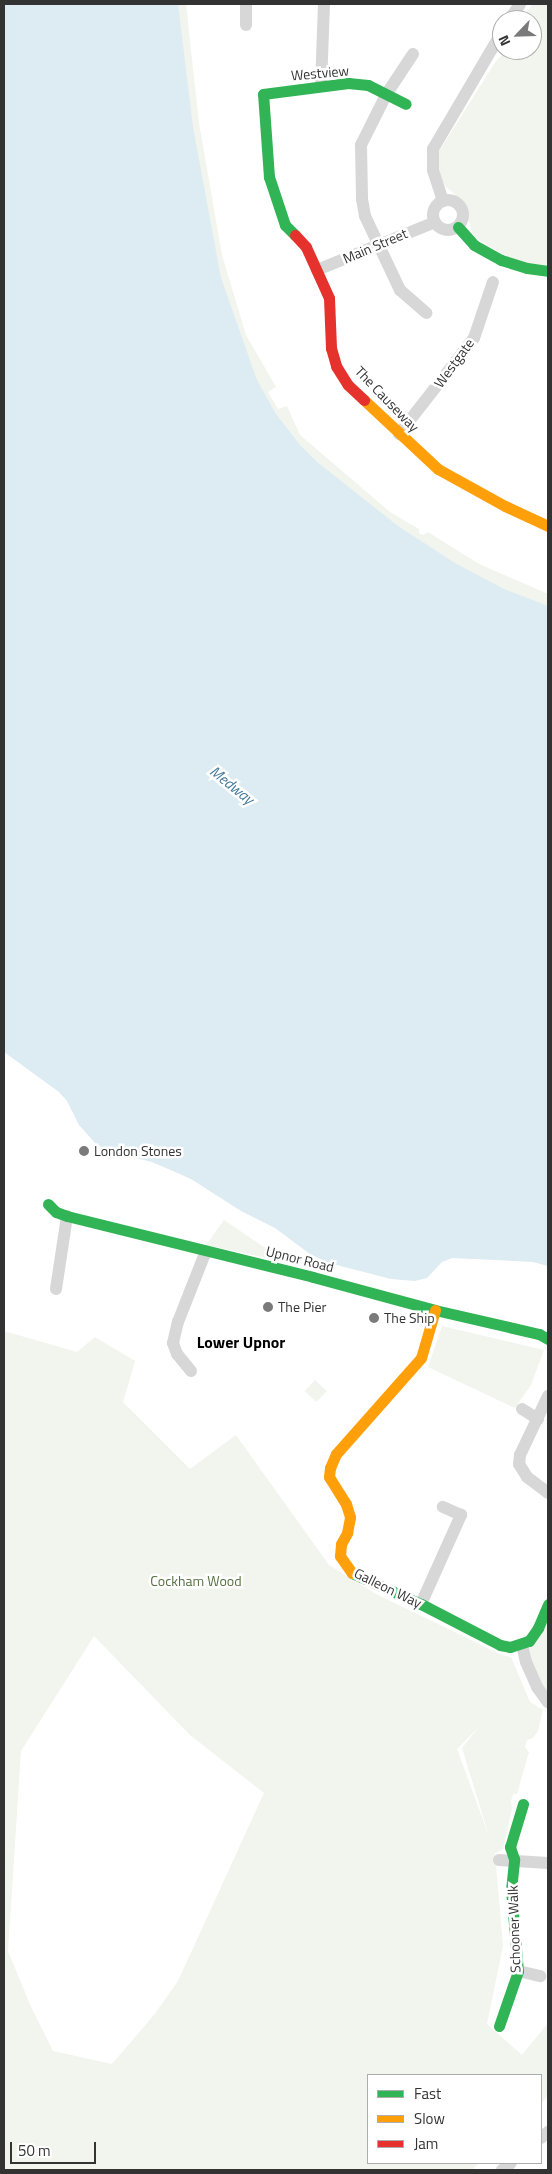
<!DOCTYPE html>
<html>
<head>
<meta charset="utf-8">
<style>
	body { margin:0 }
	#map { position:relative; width:552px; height:2174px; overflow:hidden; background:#fff; font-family:"Titillium Web",sans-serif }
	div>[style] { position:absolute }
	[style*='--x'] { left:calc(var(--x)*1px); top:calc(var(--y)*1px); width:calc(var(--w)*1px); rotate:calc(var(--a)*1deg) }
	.green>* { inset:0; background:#f1f5ed; transform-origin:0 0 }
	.water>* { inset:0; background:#ddebf3 }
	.street>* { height:12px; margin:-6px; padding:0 6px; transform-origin:6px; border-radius:6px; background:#d7d7d7 }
	.street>.ring { margin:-6px; padding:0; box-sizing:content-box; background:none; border:12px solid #d7d7d7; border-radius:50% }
	.fast>* { height:11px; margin:-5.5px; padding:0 5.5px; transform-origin:5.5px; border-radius:5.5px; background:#30b455 }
	.slow>* { height:11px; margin:-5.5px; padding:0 5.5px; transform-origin:5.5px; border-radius:5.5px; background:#ff9f0a }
	.jam>* { height:11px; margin:-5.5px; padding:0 5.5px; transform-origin:5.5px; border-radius:5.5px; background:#e5322d }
	.dots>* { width:14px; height:14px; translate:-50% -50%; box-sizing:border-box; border:2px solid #fff; border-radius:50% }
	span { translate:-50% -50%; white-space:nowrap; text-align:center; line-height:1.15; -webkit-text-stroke:5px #fff; paint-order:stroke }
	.street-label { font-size:14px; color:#333 }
	.poi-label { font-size:14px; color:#333 }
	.left { translate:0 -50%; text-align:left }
	.park-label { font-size:14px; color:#56703f }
	.water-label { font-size:15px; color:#3f7597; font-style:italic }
	.quarter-label { font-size:16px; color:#000; font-weight:700 }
	.frame { position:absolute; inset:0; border:5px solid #333; pointer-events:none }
	.legend { position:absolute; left:367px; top:2074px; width:175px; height:90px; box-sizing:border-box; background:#fff; border:1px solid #adadad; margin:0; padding:6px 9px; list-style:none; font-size:15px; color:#333 }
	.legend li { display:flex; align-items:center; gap:10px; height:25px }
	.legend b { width:25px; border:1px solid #adadad }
	.north { position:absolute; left:492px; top:10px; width:50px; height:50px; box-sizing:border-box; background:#fff; border:1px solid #adadad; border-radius:50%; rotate:246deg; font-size:14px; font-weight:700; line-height:20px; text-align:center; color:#333 }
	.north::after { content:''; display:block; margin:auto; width:18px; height:22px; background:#7a7a7a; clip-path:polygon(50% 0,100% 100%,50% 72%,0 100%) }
	.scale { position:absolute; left:10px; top:2142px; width:86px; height:22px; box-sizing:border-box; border:2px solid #333; border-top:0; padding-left:6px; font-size:15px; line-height:18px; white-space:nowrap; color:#333; -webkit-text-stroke:4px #fff; paint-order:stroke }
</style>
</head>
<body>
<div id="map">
	<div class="green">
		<i style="clip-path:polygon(133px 4px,186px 4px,199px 123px,222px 255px,246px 335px,276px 387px,268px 392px,278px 409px,287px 406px,300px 435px,390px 512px,419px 529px,419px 533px,423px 535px,428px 532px,479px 564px,548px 594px,548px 658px,261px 452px)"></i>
		<i style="clip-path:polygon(532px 4px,548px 4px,548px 268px,513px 260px,473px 236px,463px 201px,446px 187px,440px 178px,438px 153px,496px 61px,507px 50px,532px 50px,532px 20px,522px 20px)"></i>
		<i style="clip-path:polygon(224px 1220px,280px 1258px,285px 1262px,206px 1245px)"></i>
		<i style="clip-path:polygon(442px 1326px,544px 1350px,531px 1385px,515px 1408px,428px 1367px)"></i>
		<i style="clip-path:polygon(evenodd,4px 1331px,77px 1352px,95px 1337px,135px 1361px,123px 1402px,190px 1469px,236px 1435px,329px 1565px,376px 1594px,502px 1655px,511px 1657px,530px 1702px,543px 1710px,538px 1731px,533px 1738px,527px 1740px,525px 1747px,529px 1752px,517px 1794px,513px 1794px,511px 1801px,512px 1809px,503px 1849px,495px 1853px,503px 1946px,487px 2024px,522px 2055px,548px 2023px,548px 2096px,541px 2103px,541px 2075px,368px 2075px,368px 2163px,479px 2163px,472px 2170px,4px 2170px,4px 1331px,94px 1636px,190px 1735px,264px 1793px,178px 1981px,154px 2015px,112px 2064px,53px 2051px,31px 2007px,8px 1951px,21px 1751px,94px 1636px,4px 1331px,478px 1728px,462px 1748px,489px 1836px,457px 1749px,478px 1728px)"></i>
		<i style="left:315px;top:1380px;width:16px;height:15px;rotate:43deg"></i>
		<i style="clip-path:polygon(548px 1619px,548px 1695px,544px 1692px,530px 1659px,528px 1648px)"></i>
	</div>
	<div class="water">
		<i style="clip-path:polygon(4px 4px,178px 4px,193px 127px,221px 278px,257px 380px,276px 414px,300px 445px,317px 462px,398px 526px,455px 563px,504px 589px,548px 606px,548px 1266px,533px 1262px,452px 1258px,442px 1262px,427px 1278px,415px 1281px,391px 1279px,329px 1263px,310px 1254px,275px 1228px,241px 1211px,191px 1179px,152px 1162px,111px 1152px,96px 1144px,79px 1125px,67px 1101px,59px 1092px,4px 1052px)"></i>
	</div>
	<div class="street">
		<i style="--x:246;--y:4;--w:21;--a:90"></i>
		<i style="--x:509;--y:20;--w:19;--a:-55"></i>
		<i style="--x:413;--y:54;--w:49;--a:123.4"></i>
		<i style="--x:386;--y:95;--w:56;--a:116.6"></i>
		<i style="--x:361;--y:145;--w:54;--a:88.9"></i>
		<i style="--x:362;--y:199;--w:17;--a:80"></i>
		<i style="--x:365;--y:216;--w:82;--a:64.7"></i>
		<i style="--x:400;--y:290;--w:35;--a:41"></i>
		<i style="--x:321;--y:86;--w:82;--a:-87.9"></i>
		<i class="ring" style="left:433px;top:200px;width:18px;height:18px"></i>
		<i style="--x:443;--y:201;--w:33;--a:-108"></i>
		<i style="--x:433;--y:170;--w:21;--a:-90"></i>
		<i style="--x:433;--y:149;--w:136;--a:-59.5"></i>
		<i style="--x:317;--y:270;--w:127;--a:-22.1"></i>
		<i style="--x:399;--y:434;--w:122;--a:-52"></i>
		<i style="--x:474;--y:338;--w:59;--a:-71.3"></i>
		<i style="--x:56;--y:1289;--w:74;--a:-81.4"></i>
		<i style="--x:191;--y:1371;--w:22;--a:-129"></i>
		<i style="--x:177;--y:1354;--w:12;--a:-110"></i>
		<i style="--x:173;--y:1343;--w:22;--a:-77"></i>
		<i style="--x:178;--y:1322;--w:76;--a:-68.5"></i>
		<i style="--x:548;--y:1396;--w:65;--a:115.4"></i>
		<i style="--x:520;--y:1455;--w:9;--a:96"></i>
		<i style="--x:519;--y:1464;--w:15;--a:58"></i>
		<i style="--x:527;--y:1477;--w:26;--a:37"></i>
		<i style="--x:522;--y:1409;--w:19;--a:32"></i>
		<i style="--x:421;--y:1604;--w:98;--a:-65.8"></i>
		<i style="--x:461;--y:1515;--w:20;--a:-156"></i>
		<i style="--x:522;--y:1645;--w:17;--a:77"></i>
		<i style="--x:526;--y:1662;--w:27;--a:66"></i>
		<i style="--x:537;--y:1687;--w:19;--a:54"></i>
		<i style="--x:499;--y:1860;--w:49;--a:3.5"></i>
		<i style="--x:518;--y:1971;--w:23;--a:13"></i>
		<i style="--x:541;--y:2138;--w:9;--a:-41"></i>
		<i style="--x:502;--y:2170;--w:11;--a:-38"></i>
	</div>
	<div class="fast">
		<i style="--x:458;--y:227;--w:24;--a:48"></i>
		<i style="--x:474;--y:245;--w:31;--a:29"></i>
		<i style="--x:501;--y:260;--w:27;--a:17"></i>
		<i style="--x:527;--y:268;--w:21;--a:8"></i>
		<i style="--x:295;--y:235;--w:14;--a:-135"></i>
		<i style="--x:285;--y:225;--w:51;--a:-108.4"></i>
		<i style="--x:269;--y:177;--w:83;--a:-94.1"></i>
		<i style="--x:263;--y:94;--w:86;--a:-7.4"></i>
		<i style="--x:348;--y:83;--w:20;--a:6"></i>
		<i style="--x:368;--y:85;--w:42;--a:26.6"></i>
		<i style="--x:48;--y:1204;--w:11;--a:45"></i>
		<i style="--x:56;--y:1212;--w:12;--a:20"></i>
		<i style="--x:67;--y:1216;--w:253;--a:13.9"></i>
		<i style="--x:313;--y:1277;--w:126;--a:15.1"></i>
		<i style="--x:435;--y:1310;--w:107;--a:13"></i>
		<i style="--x:539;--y:1334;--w:10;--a:29"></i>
		<i style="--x:352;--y:1573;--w:76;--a:24.2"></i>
		<i style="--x:421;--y:1604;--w:89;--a:27.4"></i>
		<i style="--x:500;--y:1645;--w:10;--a:11"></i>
		<i style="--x:510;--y:1647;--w:20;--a:-18"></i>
		<i style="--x:529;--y:1641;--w:16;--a:-55"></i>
		<i style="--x:538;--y:1628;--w:26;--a:-67"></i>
		<i style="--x:499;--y:2026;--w:58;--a:-70.9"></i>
		<i style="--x:518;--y:1971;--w:81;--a:-94.9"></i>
		<i style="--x:511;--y:1890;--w:31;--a:-84"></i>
		<i style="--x:514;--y:1859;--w:13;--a:-108"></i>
		<i style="--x:510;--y:1847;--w:45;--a:-73.2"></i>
	</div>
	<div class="slow">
		<i style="--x:364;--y:400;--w:101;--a:43"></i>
		<i style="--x:438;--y:469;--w:77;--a:28.9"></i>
		<i style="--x:505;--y:506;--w:47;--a:24.9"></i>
		<i style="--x:352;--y:1573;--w:21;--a:-125"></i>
		<i style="--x:340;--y:1556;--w:12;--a:-85"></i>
		<i style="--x:341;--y:1544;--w:13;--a:-61"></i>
		<i style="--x:347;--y:1533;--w:16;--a:-79"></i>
		<i style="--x:350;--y:1517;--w:14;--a:-107"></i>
		<i style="--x:346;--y:1504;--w:32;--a:-122"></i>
		<i style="--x:329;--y:1477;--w:9;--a:-84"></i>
		<i style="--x:330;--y:1468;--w:15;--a:-67"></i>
		<i style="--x:336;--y:1454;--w:128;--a:-48.5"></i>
		<i style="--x:421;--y:1358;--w:50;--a:-73.7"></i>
	</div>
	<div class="jam">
		<i style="--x:295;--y:235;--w:16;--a:47"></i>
		<i style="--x:306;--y:247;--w:56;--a:65.7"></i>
		<i style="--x:329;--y:298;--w:50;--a:87.7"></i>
		<i style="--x:331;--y:348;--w:19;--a:74"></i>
		<i style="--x:336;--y:366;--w:22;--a:58"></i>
		<i style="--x:348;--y:385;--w:22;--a:43"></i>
	</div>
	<div class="dots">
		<i style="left:84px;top:1151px;background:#7a7a7a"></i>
		<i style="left:268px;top:1307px;background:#7a7a7a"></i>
		<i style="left:374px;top:1318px;background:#7a7a7a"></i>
	</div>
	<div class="street-label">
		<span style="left:320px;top:73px;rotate:-5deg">Westview</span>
		<span style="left:375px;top:246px;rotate:-23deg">Main Street</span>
		<span style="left:454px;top:363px;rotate:-54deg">Westgate</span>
		<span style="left:387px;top:399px;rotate:46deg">The Causeway</span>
		<span style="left:300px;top:1259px;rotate:14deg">Upnor Road</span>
		<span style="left:388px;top:1588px;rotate:26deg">Galleon Way</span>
		<span style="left:514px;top:1929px;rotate:-92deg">Schooner Walk</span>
	</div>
	<div class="poi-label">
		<span class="left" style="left:94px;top:1151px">London Stones</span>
		<span class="left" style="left:278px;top:1307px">The Pier</span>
		<span class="left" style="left:384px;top:1318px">The Ship</span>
	</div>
	<div class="park-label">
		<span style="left:196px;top:1581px">Cockham Wood</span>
	</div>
	<div class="water-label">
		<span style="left:232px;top:785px;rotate:39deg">Medway</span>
	</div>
	<div class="quarter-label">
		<span style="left:241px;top:1342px">Lower Upnor</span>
	</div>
	<div class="frame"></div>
	<ul class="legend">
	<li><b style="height:6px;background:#30b455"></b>Fast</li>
	<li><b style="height:6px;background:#ff9f0a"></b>Slow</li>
	<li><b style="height:6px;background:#e5322d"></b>Jam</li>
	</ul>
	<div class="north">N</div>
	<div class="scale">50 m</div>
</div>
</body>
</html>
